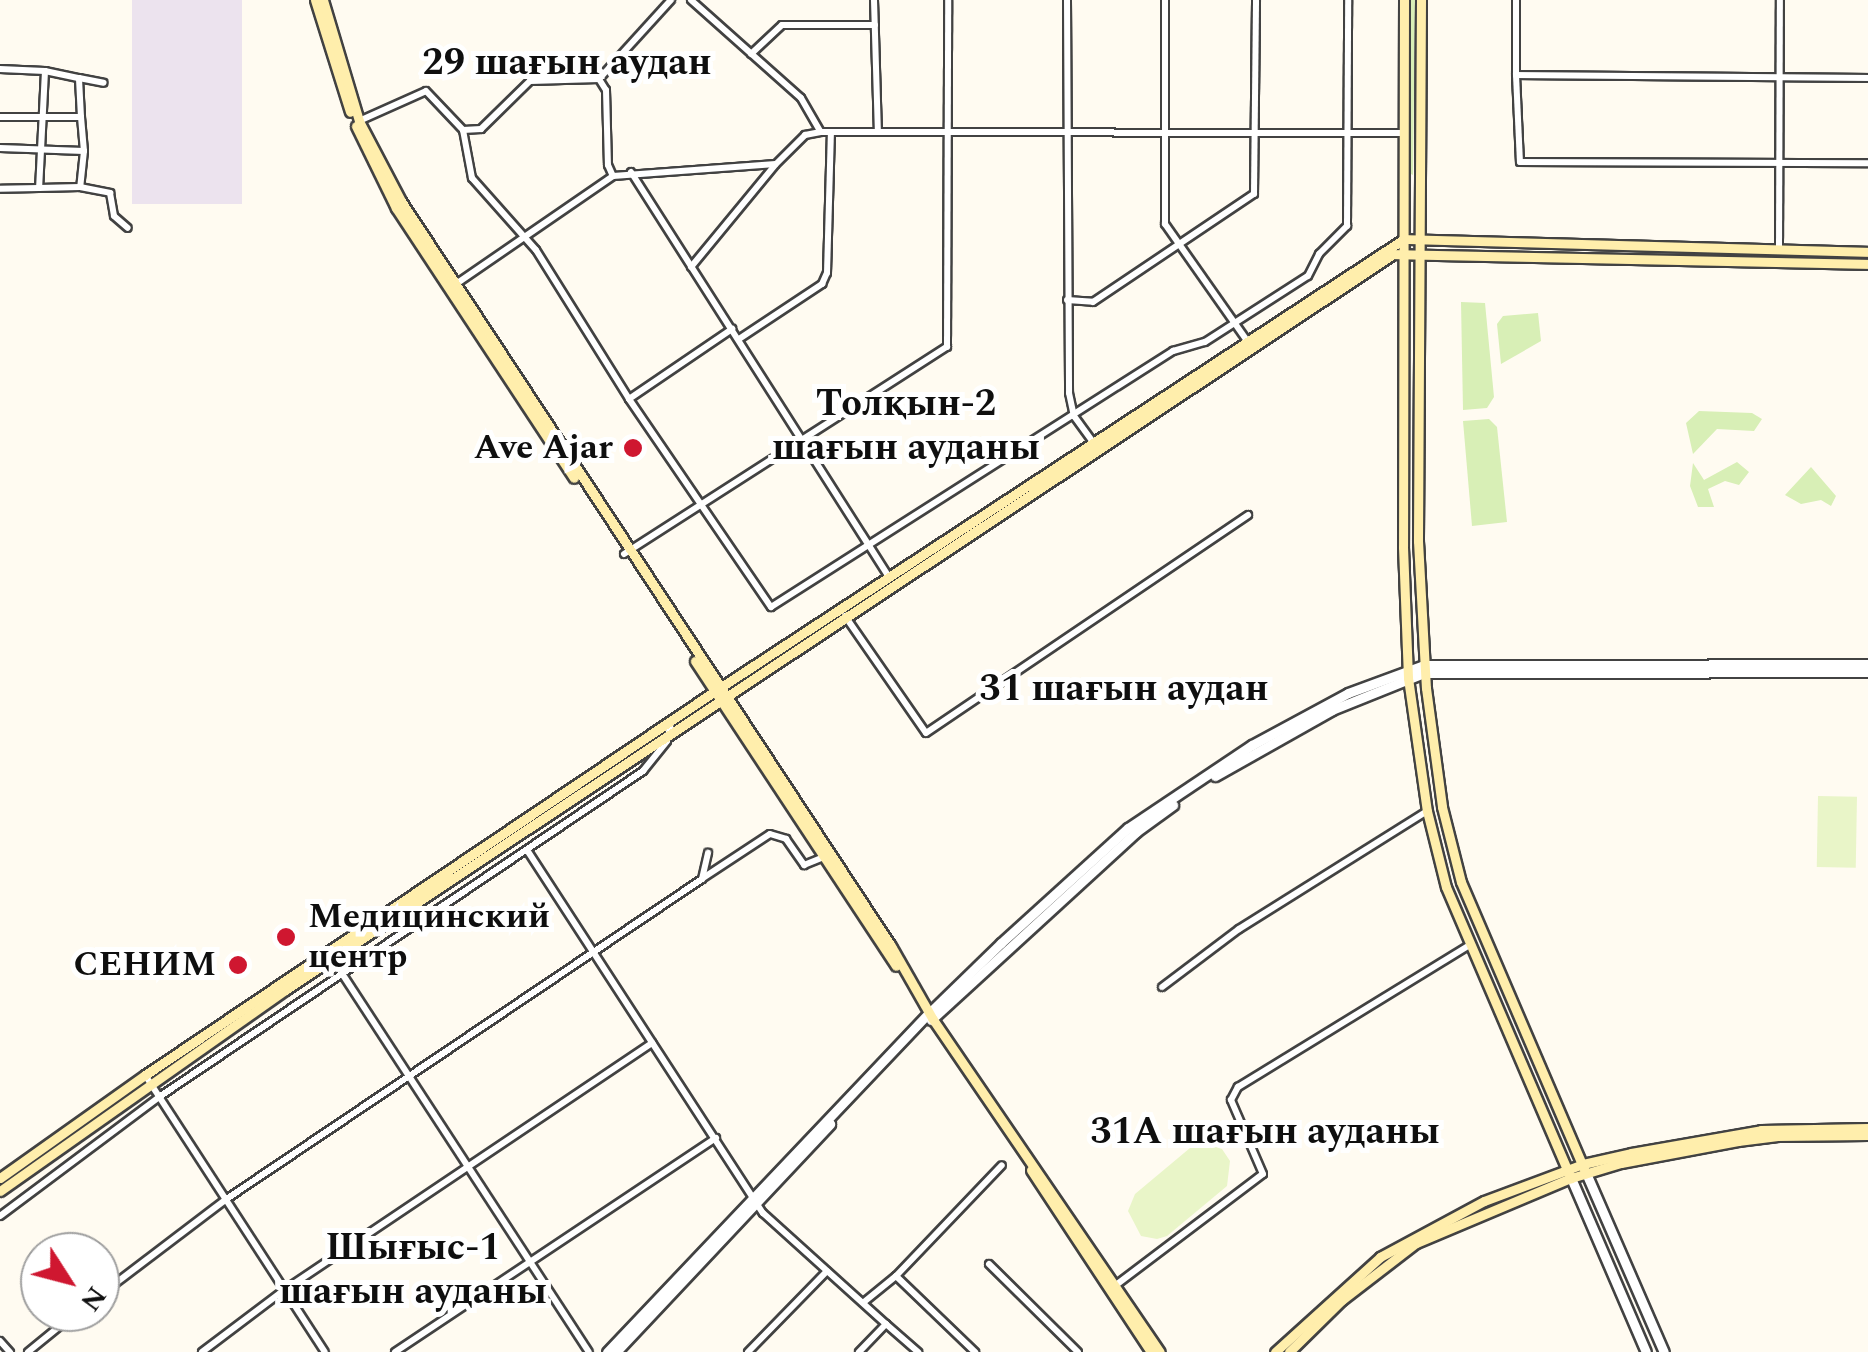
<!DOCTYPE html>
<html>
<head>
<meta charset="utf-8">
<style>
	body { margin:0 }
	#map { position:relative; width:1868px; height:1352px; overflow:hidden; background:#fffbf1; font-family:Spectral,serif }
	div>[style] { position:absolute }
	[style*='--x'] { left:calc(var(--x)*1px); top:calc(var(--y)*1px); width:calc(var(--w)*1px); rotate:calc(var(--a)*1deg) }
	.industrial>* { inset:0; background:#ece3ee; transform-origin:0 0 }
	.green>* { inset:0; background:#d8efb6 }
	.pitch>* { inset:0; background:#e9f5c8; transform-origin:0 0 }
	.roads { filter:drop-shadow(2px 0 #424242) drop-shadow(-2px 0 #424242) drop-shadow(0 2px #424242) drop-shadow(0 -2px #424242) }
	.minor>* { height:6px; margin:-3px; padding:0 3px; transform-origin:3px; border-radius:3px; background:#fff }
	.tertiary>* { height:9px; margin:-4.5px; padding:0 4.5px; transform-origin:4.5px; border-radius:4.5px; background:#fff }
	.secondary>* { height:9px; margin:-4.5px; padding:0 4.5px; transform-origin:4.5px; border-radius:4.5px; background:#ffeeac }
	.dots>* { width:28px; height:28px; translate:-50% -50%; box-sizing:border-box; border:5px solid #fff; border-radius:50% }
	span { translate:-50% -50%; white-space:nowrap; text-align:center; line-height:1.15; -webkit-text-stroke:10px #fff; paint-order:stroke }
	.poi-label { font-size:35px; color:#0f0f0f; font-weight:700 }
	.right { translate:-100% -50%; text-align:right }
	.left { translate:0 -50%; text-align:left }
	.neighbourhood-label { font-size:38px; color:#0f0f0f; font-weight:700 }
	.north { position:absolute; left:20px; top:1232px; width:100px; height:100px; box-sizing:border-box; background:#fff; border:2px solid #9f9f9f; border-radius:50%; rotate:126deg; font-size:28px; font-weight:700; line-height:40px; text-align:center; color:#0f0f0f }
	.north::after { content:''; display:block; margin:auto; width:35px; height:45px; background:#cf1730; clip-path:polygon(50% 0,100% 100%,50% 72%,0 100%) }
</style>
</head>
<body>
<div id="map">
	<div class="industrial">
		<i style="left:132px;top:0;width:110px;height:204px"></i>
	</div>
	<div class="green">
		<i style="clip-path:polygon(1410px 0,1415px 0,1413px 175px,1409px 173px)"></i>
		<i style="clip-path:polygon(1461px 302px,1485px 303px,1494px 397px,1487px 408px,1463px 410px)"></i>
		<i style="clip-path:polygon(1538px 313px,1541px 341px,1501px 364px,1497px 324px,1503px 316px)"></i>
		<i style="clip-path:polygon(1699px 411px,1752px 413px,1762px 419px,1754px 431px,1717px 429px,1693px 454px,1686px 423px)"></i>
		<i style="clip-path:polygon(1489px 419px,1497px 427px,1507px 522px,1472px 526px,1463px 421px)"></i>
		<i style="clip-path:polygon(1737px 462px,1749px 472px,1739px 485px,1725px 481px,1708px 489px,1714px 507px,1698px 507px,1690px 486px,1693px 463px,1704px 480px)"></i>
		<i style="clip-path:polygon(1811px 467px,1836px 496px,1831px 506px,1821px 500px,1801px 504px,1785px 495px)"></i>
	</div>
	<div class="pitch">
		<i style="left:1818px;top:796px;width:39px;height:71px;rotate:1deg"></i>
		<i style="clip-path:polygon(1206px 1144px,1222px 1149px,1230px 1161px,1227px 1186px,1167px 1236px,1157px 1239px,1141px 1236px,1128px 1211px,1135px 1194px,1190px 1148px)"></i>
	</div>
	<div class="roads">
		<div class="minor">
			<i style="--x:691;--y:0;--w:147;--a:41.7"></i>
			<i style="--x:801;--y:98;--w:39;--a:60"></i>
			<i style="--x:874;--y:0;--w:132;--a:88.3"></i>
			<i style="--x:1067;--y:0;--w:393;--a:89.7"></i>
			<i style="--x:1069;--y:393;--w:24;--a:78"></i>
			<i style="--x:1074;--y:416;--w:31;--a:54"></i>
			<i style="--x:1165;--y:0;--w:224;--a:90"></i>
			<i style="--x:1165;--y:224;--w:144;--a:54.9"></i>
			<i style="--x:1516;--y:0;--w:75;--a:90"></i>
			<i style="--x:1516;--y:75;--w:352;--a:0.5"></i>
			<i style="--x:751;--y:54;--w:42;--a:-43.1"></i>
			<i style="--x:782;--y:25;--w:93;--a:0"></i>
			<i style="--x:0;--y:69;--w:45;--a:2.5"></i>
			<i style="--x:45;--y:71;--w:117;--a:92.9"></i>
			<i style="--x:39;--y:188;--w:39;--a:179"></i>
			<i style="--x:45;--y:71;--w:35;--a:12"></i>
			<i style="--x:1516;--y:75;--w:87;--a:87.4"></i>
			<i style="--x:1520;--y:162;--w:348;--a:0.2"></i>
			<i style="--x:599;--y:79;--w:13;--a:58"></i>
			<i style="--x:606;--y:90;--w:75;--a:88.5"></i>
			<i style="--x:608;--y:165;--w:12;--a:66"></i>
			<i style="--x:0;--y:117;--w:81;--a:0"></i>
			<i style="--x:81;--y:117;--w:34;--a:85"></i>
			<i style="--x:81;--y:117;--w:39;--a:-93"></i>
			<i style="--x:79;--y:78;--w:25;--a:11"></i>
			<i style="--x:359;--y:121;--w:73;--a:-24.1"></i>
			<i style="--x:426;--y:91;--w:54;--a:46.5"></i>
			<i style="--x:463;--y:130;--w:18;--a:-3"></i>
			<i style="--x:481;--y:129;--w:69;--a:-44.4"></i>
			<i style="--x:530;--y:81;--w:69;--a:-1.7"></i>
			<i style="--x:599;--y:79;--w:107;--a:-47.7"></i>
			<i style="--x:463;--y:130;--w:49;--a:79.4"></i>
			<i style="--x:472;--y:178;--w:96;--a:48.4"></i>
			<i style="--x:536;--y:250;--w:176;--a:58"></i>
			<i style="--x:629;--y:399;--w:252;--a:55.7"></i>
			<i style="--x:771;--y:607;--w:477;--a:-32.5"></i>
			<i style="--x:1173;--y:351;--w:33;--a:-16"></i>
			<i style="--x:1205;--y:342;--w:122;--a:-32.7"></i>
			<i style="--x:1308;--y:276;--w:25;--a:-63"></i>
			<i style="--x:1319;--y:254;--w:40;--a:-45"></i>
			<i style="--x:1347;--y:226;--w:226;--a:-89.7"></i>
			<i style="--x:0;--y:148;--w:84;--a:2"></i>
			<i style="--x:84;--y:151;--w:36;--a:96"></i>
			<i style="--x:80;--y:187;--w:31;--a:11"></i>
			<i style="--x:110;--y:193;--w:23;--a:80"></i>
			<i style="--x:114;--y:216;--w:18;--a:41"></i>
			<i style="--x:631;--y:172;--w:482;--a:57.5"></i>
			<i style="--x:39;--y:188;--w:41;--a:-1.4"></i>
			<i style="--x:1779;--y:251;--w:251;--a:-89.8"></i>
			<i style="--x:691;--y:267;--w:132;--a:-50.5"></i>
			<i style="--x:456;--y:284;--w:191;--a:-34.5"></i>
			<i style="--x:613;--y:176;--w:163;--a:-4.2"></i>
			<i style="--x:776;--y:164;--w:41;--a:-45"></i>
			<i style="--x:805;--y:135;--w:16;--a:-11"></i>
			<i style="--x:821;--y:132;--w:582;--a:0.1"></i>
			<i style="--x:1067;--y:300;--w:26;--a:4"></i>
			<i style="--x:1093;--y:302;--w:194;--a:-33.9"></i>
			<i style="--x:1254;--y:194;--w:194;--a:-89.4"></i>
			<i style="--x:739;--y:339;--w:100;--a:-33.5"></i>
			<i style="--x:822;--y:284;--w:12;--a:-66"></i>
			<i style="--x:827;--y:273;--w:141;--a:-88.4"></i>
			<i style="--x:629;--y:399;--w:125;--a:-34.2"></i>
			<i style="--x:624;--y:554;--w:384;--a:-32.7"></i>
			<i style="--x:947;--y:347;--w:347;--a:-89.8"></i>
			<i style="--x:845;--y:616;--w:142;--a:55.3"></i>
			<i style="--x:926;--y:733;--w:389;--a:-34.1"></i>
			<i style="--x:527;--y:850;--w:433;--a:57"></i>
			<i style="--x:763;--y:1213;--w:166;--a:42.1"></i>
			<i style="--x:886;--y:1324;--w:39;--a:134"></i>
			<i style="--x:703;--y:878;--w:80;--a:-33.3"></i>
			<i style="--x:770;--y:834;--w:17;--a:17"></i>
			<i style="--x:786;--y:839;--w:32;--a:55"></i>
			<i style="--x:804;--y:865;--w:22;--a:-22"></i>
			<i style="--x:343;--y:975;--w:450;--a:56.9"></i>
			<i style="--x:1162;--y:987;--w:96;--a:-37"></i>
			<i style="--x:1239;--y:929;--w:222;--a:-32.1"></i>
			<i style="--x:145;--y:1075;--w:330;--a:57"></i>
			<i style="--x:0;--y:1216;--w:199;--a:-36.8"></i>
			<i style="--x:159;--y:1097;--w:584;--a:-33.96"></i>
			<i style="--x:643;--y:771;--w:38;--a:-51"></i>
			<i style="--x:667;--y:741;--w:19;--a:-78"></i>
			<i style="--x:989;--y:1264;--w:125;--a:44.7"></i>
			<i style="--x:896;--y:1276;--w:110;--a:43.9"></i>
			<i style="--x:1112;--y:1288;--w:189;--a:-37.1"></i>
			<i style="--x:1263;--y:1174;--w:81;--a:-113.4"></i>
			<i style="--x:1231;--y:1100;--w:15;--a:-62"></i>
			<i style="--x:1238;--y:1087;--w:273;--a:-31.5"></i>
			<i style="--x:100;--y:1295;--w:157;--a:-37.2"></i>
			<i style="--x:225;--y:1200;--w:575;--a:-33.94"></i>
			<i style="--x:702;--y:879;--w:27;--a:-77"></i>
			<i style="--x:864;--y:1302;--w:41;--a:-39.1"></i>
			<i style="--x:896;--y:1276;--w:153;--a:-46.3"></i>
			<i style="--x:886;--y:1324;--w:43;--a:41.2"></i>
			<i style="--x:0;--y:1341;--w:15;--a:48"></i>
			<i style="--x:28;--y:1352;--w:63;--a:-39.2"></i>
			<i style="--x:202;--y:1352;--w:101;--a:-37"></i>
			<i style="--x:283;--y:1291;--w:445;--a:-33.9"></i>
			<i style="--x:395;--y:1352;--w:386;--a:-33.7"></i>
			<i style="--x:748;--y:1352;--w:113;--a:-45.7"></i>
		</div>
		<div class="tertiary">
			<i style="--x:1215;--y:776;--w:134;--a:-29.4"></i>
			<i style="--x:1332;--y:710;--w:99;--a:-21.9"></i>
			<i style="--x:1424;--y:673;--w:444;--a:-0.1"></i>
			<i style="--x:931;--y:1020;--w:278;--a:-42.5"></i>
			<i style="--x:1136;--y:832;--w:46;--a:-36.1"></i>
			<i style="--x:1586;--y:1173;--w:195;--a:66.5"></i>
			<i style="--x:1571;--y:1178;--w:189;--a:66.7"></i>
			<i style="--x:607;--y:1352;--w:468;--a:-46.5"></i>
			<i style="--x:929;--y:1013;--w:100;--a:-44.2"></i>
			<i style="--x:1001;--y:943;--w:171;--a:-42.2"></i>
			<i style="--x:1128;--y:828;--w:149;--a:-33.8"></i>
			<i style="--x:1252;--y:745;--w:109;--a:-28.4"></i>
			<i style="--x:1348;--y:693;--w:81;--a:-20.2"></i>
			<i style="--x:1424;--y:665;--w:444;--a:-0.1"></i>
			<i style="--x:616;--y:1352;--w:313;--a:-46.8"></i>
		</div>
		<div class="secondary">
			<i style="--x:315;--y:0;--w:117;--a:72.6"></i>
			<i style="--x:323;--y:0;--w:126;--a:73.4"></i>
			<i style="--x:359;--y:121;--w:90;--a:62.3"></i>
			<i style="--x:401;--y:201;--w:892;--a:56.67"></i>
			<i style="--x:891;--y:946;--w:83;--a:60.3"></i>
			<i style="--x:932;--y:1018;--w:404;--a:55.7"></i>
			<i style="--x:1404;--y:0;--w:547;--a:90.1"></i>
			<i style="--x:1403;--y:547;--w:131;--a:87.8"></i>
			<i style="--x:1408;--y:678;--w:134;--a:81.9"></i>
			<i style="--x:1427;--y:811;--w:78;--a:76"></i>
			<i style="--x:1446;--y:887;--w:317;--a:66.8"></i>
			<i style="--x:1421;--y:0;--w:541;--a:90.32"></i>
			<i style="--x:1418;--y:541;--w:147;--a:86.9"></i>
			<i style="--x:1426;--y:688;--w:120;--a:82.3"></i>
			<i style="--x:1442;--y:807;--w:77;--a:75.8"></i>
			<i style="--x:1461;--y:882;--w:317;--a:66.8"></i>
			<i style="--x:356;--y:126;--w:91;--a:64"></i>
			<i style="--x:396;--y:208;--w:323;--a:56.6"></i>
			<i style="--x:695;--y:661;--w:365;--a:56.6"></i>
			<i style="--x:1031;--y:1170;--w:218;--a:56.6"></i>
			<i style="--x:0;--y:1178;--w:178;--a:-35.4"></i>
			<i style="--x:145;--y:1075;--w:687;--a:-33.97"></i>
			<i style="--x:715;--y:691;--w:824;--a:-33.27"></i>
			<i style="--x:1404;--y:239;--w:464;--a:1.6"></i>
			<i style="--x:0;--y:1191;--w:349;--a:-35.2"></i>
			<i style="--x:285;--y:990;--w:1330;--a:-33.59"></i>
			<i style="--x:1393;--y:254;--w:475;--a:1.2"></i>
			<i style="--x:1275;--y:1352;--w:142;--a:-42.1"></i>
			<i style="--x:1380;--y:1257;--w:118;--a:-28.3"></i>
			<i style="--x:1484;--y:1201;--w:106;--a:-20.5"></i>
			<i style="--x:1583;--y:1164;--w:49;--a:-12.9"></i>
			<i style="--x:1631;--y:1153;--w:132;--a:-10"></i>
			<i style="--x:1761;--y:1130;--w:107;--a:-1.1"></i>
			<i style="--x:1289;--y:1352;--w:74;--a:-44.5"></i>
			<i style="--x:1342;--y:1300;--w:93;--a:-37.6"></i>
			<i style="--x:1416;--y:1243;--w:168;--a:-22.8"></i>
			<i style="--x:1571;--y:1178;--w:52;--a:-16.7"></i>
			<i style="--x:1621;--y:1163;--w:119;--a:-10.6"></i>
			<i style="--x:1738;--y:1141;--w:38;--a:-7"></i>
			<i style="--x:1776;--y:1136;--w:92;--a:-0.6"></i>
		</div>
	</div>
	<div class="dots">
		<i style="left:633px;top:448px;background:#cf1730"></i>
		<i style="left:286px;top:937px;background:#cf1730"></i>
		<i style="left:238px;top:965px;background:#cf1730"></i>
	</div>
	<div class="poi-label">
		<span class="right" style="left:613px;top:448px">Ave Ajar</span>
		<span class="left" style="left:308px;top:937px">Медицинский<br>центр</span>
		<span class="right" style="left:216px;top:965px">СЕНИМ</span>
	</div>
	<div class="neighbourhood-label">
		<span style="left:567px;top:64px">29 шағын аудан</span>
		<span style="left:906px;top:427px">Толқын-2<br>шағын ауданы</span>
		<span style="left:1124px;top:690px">31 шағын аудан</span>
		<span style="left:1265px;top:1133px">31А шағын ауданы</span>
		<span style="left:413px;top:1271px">Шығыс-1<br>шағын ауданы</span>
	</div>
	<div class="north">N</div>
</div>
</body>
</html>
